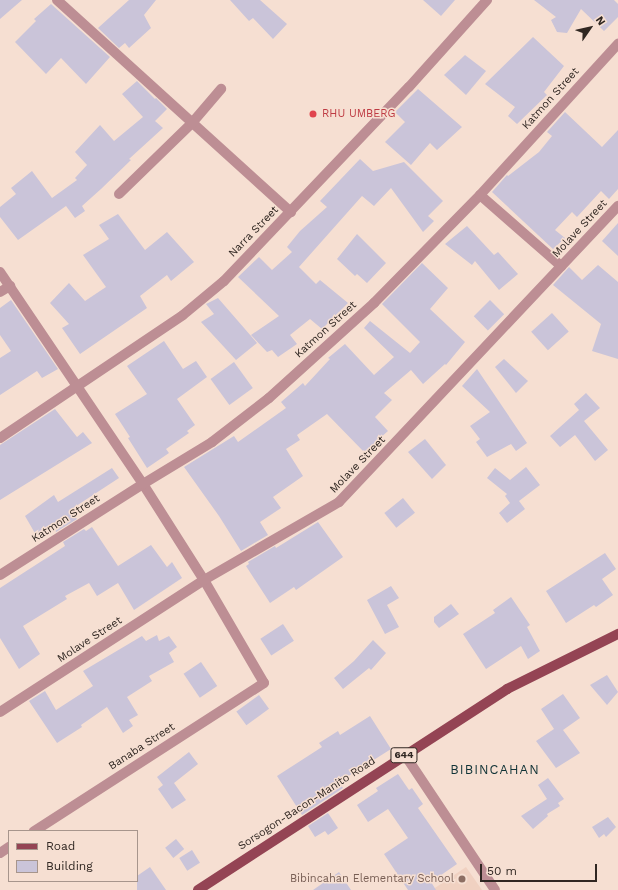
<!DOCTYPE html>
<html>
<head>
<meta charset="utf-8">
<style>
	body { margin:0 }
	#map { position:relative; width:618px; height:890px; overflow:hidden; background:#f6dfd2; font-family:"Work Sans",sans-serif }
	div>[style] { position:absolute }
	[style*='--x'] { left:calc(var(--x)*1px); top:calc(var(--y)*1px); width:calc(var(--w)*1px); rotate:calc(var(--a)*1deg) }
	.built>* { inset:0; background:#f0d1c1 }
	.building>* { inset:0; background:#cac4d9; transform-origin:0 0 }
	.minor>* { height:10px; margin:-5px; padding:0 5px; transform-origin:5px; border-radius:5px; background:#bd8e94 }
	.major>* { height:10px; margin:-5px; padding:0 5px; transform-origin:5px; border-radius:5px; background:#944454 }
	.dots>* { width:11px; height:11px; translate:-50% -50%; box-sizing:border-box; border:2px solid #f6dfd2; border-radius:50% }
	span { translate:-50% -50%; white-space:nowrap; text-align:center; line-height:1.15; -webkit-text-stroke:3px #f6dfd2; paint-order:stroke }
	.shield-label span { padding:1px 3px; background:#f6dfd2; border:1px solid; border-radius:3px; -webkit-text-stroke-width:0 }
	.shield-label { font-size:10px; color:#302722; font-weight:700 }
	.street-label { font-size:11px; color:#302722 }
	.health-label { font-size:11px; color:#be3a42 }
	.left { translate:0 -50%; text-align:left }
	.education-label { font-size:11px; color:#785e54 }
	.right { translate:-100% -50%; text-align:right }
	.quarter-label { font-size:13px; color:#0f3236; letter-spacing:1px }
	.legend { position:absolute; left:8px; top:830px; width:130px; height:52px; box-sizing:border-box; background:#f6dfd2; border:1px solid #a7958c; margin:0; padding:5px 7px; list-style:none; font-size:12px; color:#302722 }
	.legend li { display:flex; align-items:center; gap:8px; height:20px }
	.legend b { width:20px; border:1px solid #a7958c }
	.north { position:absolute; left:570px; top:8px; width:40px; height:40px; -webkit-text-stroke:3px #f6dfd2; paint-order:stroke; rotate:56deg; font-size:11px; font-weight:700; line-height:16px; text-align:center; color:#302722 }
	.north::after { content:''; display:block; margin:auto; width:14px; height:18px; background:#302722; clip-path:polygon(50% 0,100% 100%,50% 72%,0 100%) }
	.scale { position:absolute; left:480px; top:864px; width:117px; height:18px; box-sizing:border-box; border:2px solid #302722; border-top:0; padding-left:5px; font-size:12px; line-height:14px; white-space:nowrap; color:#302722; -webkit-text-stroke:3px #f6dfd2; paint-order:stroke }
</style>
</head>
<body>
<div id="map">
	<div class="built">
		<i style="clip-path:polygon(466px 867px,482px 890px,432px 890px)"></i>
	</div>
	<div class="building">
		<i style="clip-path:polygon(0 0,22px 0,0 19px)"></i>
		<i style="clip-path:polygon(129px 0,156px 0,144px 15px,151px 28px,129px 48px,125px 43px,119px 48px,98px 28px)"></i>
		<i style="clip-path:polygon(230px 0,260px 0,287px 24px,273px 39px,253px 18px,249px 21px)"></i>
		<i style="clip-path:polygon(423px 0,455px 0,441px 16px)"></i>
		<i style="clip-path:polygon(534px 0,614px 0,618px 4px,618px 17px,604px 31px,581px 9px,567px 33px,557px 32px,551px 20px,556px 17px)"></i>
		<i style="clip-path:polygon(51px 4px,110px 57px,86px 84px,61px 58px,46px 74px,15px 42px,36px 21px,34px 19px)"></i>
		<i style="clip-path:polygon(533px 37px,564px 66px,544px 92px,547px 95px,517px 124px,508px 116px,515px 107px,485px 84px)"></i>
		<i style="clip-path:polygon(465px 55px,486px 71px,466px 95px,444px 75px)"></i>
		<i style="clip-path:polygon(137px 81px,155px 99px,156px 98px,167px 109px,155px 121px,163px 128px,129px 159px,131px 160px,101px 189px,82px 206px,85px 211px,75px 218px,66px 206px,18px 240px,0 217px,0 207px,16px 194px,11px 188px,32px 171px,52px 198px,77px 180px,75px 178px,87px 165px,75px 152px,100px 125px,114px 141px,143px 117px,122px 94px)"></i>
		<i style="clip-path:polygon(418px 89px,462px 127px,437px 150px,430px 143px,411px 165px,385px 142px,405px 122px,395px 112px)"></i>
		<i style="clip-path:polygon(565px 112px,602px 147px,618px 130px,618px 189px,609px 199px,601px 191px,577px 217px,572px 212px,555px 230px,565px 238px,553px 249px,492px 192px,507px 175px,508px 176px,539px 152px,552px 136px,547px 132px)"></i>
		<i style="clip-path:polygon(360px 159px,373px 171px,404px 162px,443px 201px,428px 216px,434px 221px,423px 232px,391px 188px,374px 206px,362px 196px,299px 267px,316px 284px,320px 280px,348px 303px,322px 329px,310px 319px,290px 335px,297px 344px,278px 357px,272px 350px,267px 352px,251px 335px,279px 316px,238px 277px,259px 257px,272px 270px,292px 252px,287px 247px,300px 231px,327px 207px,320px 201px)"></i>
		<i style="clip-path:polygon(118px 214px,145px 250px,167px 232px,194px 262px,171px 281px,167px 275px,140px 296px,147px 308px,80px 354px,62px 328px,69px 324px,50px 303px,69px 283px,85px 301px,106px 287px,83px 255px,109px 239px,99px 225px)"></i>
		<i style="clip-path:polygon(618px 223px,618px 256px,602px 241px)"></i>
		<i style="clip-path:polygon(467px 226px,494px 255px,498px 252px,518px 274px,499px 290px,475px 261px,472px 265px,445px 244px)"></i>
		<i style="clip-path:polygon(357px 234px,386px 263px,367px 283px,357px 274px,355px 276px,337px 259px)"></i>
		<i style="clip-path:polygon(422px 263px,448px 288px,430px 309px,465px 342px,446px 365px,445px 364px,423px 384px,411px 370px,384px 393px,392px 400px,375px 417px,388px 431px,364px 452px,327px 414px,297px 435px,300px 440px,286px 449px,303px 476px,273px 497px,281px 508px,260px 522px,268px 535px,241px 551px,219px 516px,184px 467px,234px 436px,238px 442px,286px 408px,281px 402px,303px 383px,305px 386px,330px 359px,328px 358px,345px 344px,374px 375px,394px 357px,364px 328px,370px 321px,410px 353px,420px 342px,382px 304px)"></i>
		<i style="clip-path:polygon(598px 265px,618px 282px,618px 359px,592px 351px,601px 324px,553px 285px,569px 267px,582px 280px)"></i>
		<i style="clip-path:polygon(218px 298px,257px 343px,236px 360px,201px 322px,214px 314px,206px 304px)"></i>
		<i style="clip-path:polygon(11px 300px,58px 369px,42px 378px,37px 371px,0 395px,0 358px,11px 351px,0 335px,0 308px)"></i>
		<i style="left:490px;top:300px;width:20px;height:23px;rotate:45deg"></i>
		<i style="left:552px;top:313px;width:25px;height:28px;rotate:48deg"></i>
		<i style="clip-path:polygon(164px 341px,183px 369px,196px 361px,207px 377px,177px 399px,195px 425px,187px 431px,189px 433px,166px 449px,169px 453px,147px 468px,128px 438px,130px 437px,115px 414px,147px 394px,127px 366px)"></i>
		<i style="clip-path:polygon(504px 359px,528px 381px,516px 393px,495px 367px)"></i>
		<i style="left:234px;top:362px;width:32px;height:29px;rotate:54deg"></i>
		<i style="clip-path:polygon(477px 369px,527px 443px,516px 451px,511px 444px,487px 457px,476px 442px,480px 439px,470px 426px,490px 412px,462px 386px)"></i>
		<i style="clip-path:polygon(586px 393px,600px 408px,584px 421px,608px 450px,595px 461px,575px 435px,560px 447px,550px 436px,579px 410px,574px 404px)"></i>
		<i style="clip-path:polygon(55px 409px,77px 437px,83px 432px,92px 443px,0 500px,0 445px)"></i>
		<i style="clip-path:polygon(425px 439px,446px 465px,432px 479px,408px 452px)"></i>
		<i style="clip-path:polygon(526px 467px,540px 485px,519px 501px,525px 509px,507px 523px,499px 513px,510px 503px,505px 496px,507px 494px,487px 478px,495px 468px,510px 480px)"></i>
		<i style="clip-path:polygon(112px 468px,119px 478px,70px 510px,77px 519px,56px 532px,53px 526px,36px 535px,25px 516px,54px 495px,58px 502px)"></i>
		<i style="left:403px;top:498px;width:19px;height:24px;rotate:51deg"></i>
		<i style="clip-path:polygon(318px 522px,343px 557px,296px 590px,294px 587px,270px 603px,246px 566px,249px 564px,248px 562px,275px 546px,276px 548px)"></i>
		<i style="clip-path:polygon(92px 527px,118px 566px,151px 545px,167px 567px,172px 562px,182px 578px,134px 610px,118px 583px,97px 596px,89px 583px,65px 596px,67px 599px,23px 626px,40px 654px,19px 669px,0 638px,0 588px,65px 546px,63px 542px,84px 529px,86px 531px)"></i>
		<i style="clip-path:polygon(605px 553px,616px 569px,602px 579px,613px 595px,596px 607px,594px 605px,566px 623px,546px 591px)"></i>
		<i style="clip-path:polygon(391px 586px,399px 598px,387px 605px,399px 627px,385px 634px,367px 600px)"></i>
		<i style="clip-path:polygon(511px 597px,530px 625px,527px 627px,540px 651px,528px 659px,521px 646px,486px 669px,463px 634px,495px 613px,493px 610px)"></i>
		<i style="clip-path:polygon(451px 604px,459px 614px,439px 628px,434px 622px,434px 617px)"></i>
		<i style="left:283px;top:624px;width:20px;height:27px;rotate:57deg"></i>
		<i style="clip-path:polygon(157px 635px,159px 641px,169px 636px,177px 647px,169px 653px,174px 662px,149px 676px,152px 681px,127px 697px,138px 715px,129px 720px,133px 726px,123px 733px,107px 707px,81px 725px,82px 727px,57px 743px,29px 701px,45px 691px,56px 710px,93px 686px,83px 671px,142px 636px,146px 641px)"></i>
		<i style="clip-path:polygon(373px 640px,386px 653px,371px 670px,369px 668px,343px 689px,334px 678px,354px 661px)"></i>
		<i style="left:201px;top:662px;width:29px;height:21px;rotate:56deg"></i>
		<i style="clip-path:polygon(607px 675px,618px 692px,607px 705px,590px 685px)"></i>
		<i style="clip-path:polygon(563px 694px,580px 718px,563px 730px,580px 753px,556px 768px,536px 741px,554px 729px,541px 709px)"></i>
		<i style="left:259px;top:695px;width:17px;height:28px;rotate:54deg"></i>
		<i style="clip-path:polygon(370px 716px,391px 749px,339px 782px,343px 788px,302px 815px,277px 776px,322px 747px,319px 743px,338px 731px,340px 735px)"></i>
		<i style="clip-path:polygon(189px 752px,198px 764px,174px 783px,186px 800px,172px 809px,158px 789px,163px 785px,157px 777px)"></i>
		<i style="clip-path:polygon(398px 774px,409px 790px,412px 788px,423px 804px,418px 808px,457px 864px,431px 882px,436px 890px,408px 890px,384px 854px,408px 838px,388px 809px,368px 822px,357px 805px,378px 791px,376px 788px)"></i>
		<i style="clip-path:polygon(548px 778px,564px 799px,558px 803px,560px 806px,547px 814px,548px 816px,533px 829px,521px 816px,547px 799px,538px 785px)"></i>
		<i style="clip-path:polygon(328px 813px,338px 828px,328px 835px,325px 831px,315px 837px,308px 826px)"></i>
		<i style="clip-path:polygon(608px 817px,616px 827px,606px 837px,604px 834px,599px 838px,592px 827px)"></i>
		<i style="left:176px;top:839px;width:13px;height:14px;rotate:51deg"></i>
		<i style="left:192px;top:850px;width:15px;height:15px;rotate:58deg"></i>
		<i style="clip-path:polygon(150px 867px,166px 890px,137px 890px,137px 876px)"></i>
		<i style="clip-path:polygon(339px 872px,351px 890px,313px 890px)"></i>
	</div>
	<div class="minor">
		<i style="--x:57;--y:0;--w:316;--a:42.2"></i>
		<i style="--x:119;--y:194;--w:102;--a:-44.2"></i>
		<i style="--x:192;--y:123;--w:45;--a:-49.5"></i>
		<i style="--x:480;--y:195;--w:108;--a:41.2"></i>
		<i style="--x:0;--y:272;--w:256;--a:56"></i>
		<i style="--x:143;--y:484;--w:114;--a:57.6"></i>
		<i style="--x:204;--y:580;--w:119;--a:59.8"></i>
		<i style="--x:264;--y:683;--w:274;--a:147.2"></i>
		<i style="--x:0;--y:292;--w:12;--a:-31"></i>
		<i style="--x:0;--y:438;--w:220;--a:-33.9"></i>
		<i style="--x:183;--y:315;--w:53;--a:-39.7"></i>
		<i style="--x:224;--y:281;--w:268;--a:-46.4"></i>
		<i style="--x:409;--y:87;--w:117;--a:-48.1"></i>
		<i style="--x:0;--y:575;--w:169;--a:-32.5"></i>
		<i style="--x:143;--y:484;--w:81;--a:-31.3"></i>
		<i style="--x:212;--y:442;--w:72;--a:-37.7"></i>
		<i style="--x:269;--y:398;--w:142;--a:-42.1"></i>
		<i style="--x:374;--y:303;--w:151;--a:-45.5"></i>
		<i style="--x:480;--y:195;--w:205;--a:-47.6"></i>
		<i style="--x:0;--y:712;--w:243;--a:-32.9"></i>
		<i style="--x:204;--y:580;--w:156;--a:-30"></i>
		<i style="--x:339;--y:502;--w:407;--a:-46.7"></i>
		<i style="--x:405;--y:755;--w:162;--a:56.3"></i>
		<i style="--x:0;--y:853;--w:11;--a:-34"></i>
	</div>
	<div class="major">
		<i style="--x:198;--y:890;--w:369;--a:-33"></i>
		<i style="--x:507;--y:689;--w:124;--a:-26.4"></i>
	</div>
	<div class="dots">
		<i style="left:313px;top:114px;background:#e0444e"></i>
		<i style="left:462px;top:879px;background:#8d6e63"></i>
	</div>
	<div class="shield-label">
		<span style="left:404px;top:755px">644</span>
	</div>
	<div class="street-label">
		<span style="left:551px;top:99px;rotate:-48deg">Katmon Street</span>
		<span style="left:580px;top:229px;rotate:-47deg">Molave Street</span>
		<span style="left:254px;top:232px;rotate:-46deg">Narra Street</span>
		<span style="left:326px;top:330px;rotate:-42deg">Katmon Street</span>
		<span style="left:358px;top:465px;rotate:-46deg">Molave Street</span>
		<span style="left:66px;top:519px;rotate:-33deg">Katmon Street</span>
		<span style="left:90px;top:640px;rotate:-33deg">Molave Street</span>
		<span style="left:142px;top:747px;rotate:-33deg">Banaba Street</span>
		<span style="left:307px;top:804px;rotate:-33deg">Sorsogon-Bacon-Manito Road</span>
	</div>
	<div class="health-label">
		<span class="left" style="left:322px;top:114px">RHU UMBERG</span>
	</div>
	<div class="education-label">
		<span class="right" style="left:454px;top:879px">Bibincahan Elementary School</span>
	</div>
	<div class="quarter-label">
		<span style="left:495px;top:770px">BIBINCAHAN</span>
	</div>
	<ul class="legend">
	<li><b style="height:5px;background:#944454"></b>Road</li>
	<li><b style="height:11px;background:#cac4d9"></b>Building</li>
	</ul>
	<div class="north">N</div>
	<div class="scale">50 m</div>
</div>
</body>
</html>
